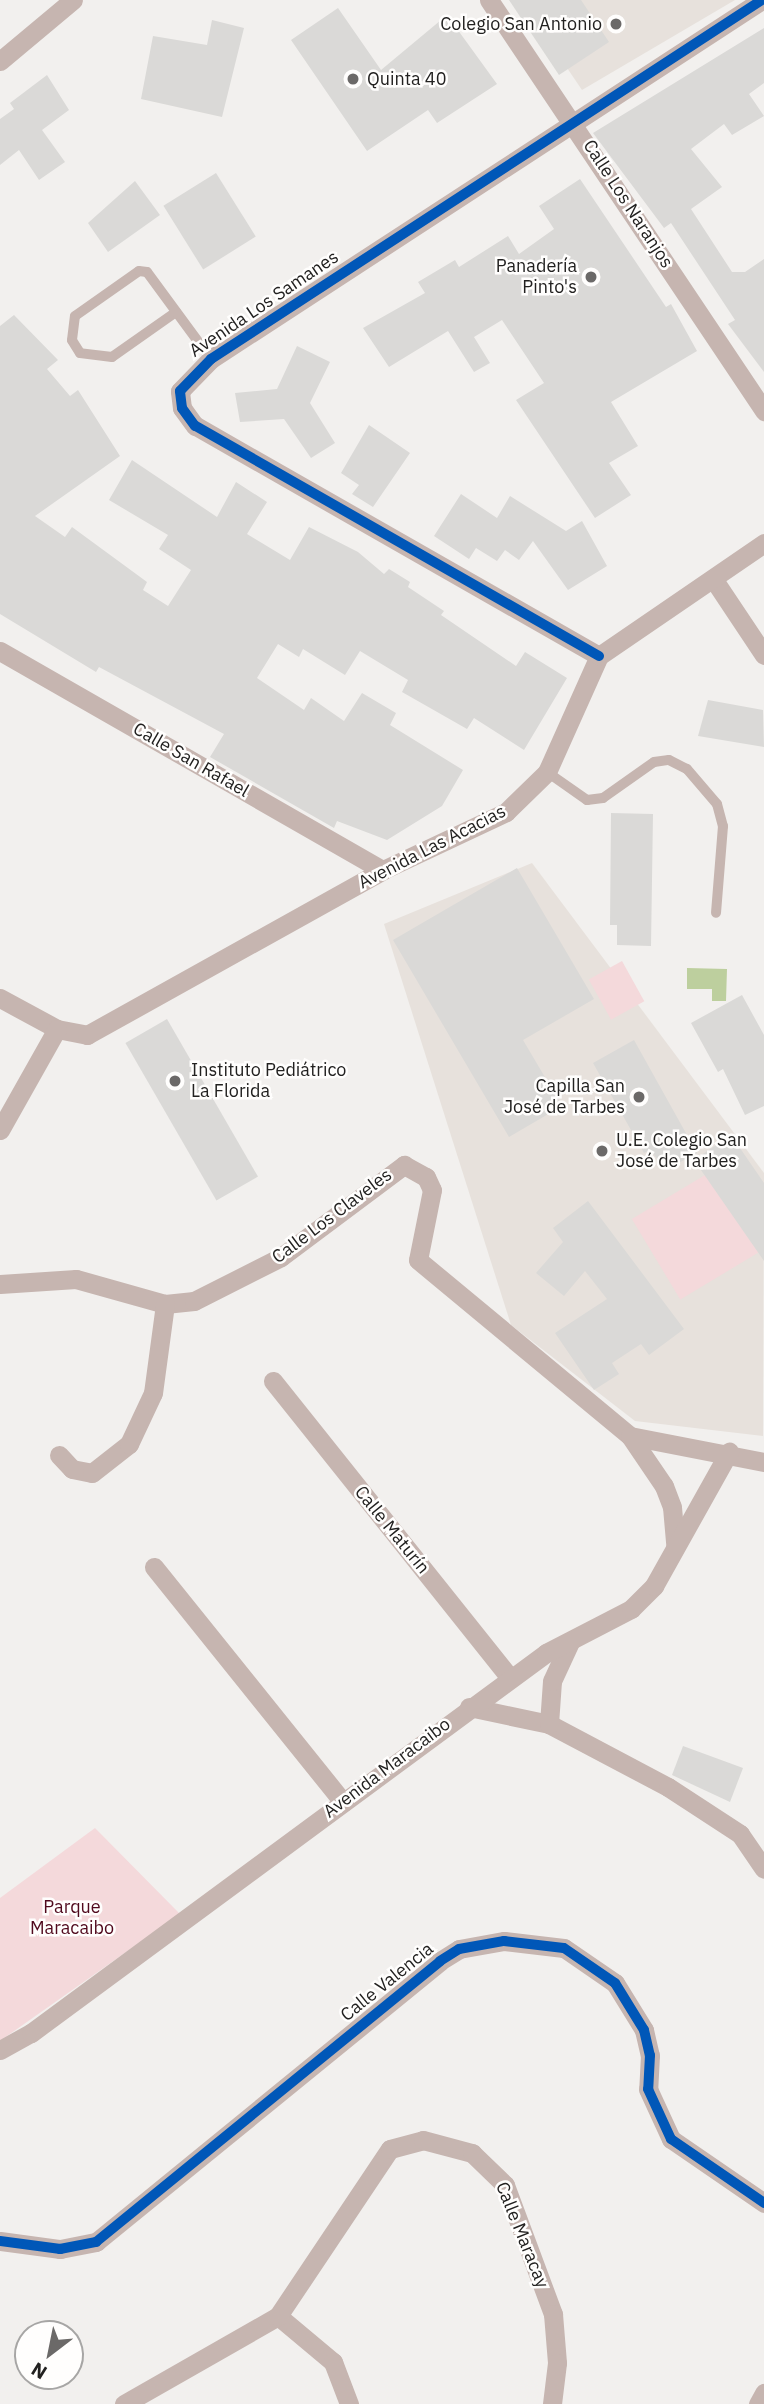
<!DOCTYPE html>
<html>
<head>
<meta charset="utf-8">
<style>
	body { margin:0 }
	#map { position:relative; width:764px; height:2404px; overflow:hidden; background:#f2f0ee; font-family:"IBM Plex Sans",sans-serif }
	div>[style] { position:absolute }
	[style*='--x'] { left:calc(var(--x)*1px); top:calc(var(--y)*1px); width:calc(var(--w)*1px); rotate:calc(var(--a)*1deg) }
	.built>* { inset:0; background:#e7e1dc }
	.green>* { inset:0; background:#f4d9db; transform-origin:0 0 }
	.water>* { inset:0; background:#bdcf9e }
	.building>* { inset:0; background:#dad9d7; transform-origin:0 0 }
	.lane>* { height:10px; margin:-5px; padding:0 5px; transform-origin:5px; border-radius:5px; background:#c6b5b0 }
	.street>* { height:19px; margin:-9.5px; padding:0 9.5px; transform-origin:9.5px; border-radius:9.5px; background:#c6b5b0 }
	.cycleway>* { height:10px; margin:-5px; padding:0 5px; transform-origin:5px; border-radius:5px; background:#0057b8 }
	.dots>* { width:19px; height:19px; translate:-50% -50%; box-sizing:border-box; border:4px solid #fffefd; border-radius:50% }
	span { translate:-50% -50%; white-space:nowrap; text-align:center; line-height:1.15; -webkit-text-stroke:5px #fffefd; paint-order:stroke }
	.poi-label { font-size:18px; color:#222120 }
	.right { translate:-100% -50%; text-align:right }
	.left { translate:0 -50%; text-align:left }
	.street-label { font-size:18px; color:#222120 }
	.park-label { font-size:18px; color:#50091d }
	.north { position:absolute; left:14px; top:2320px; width:70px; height:70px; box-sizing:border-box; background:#fffefd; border:2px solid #a7a6a5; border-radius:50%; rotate:212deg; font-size:19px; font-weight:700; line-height:28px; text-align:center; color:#222120 }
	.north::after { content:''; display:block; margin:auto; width:24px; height:32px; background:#6b6968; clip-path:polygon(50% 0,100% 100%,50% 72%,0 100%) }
</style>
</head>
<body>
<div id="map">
	<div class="built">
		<i style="clip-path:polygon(521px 0,735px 0,582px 90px)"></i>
		<i style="clip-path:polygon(532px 863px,764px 1173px,763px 1436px,635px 1421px,511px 1325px,384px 924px)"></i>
	</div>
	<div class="green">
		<i style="left:622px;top:961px;width:46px;height:38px;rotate:61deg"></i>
		<i style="left:715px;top:1169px;width:94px;height:97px;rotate:59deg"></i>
		<i style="clip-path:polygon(95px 1828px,180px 1914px,0 2041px,0 1898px)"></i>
	</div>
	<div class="water">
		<i style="clip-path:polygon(687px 968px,727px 969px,726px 1001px,712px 1001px,712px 989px,687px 989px)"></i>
	</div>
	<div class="building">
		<i style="clip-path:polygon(509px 0,581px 0,609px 42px,559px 75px)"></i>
		<i style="clip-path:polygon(338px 8px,381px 70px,447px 15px,497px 84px,437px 123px,428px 110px,367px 151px,291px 40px)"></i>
		<i style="clip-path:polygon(212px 20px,244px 28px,222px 117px,141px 99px,153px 36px,207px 45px)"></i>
		<i style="clip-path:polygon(764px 28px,764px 83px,749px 94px,764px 116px,732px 135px,724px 124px,691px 149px,722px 187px,691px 209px,732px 272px,745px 272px,764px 259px,764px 372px,728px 324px,735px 320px,671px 223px,664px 228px,593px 133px)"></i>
		<i style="clip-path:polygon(47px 75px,69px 110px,42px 130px,65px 162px,39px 180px,19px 150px,0 165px,0 119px,14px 109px,10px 103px)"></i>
		<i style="left:216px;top:173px;width:75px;height:62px;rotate:58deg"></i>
		<i style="clip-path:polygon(580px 179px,666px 307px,671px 304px,697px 351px,611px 402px,638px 446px,609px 463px,631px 495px,595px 518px,516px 400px,544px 383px,502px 320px,474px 337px,490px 363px,474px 372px,448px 331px,389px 367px,363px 328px,425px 293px,418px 282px,455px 260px,459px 267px,508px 236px,519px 254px,554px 229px,539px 206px)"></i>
		<i style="clip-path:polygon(135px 181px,160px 215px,108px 252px,88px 223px)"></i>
		<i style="clip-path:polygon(14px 315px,58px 360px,47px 369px,70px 396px,78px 390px,120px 456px,35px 516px,65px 537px,72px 527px,147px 582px,143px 590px,168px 606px,191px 570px,159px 549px,168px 535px,109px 500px,132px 460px,217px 517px,236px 482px,267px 502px,247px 534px,290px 560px,309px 527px,358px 552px,384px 574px,389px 569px,410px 582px,408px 587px,444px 611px,441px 615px,516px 666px,525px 652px,567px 678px,524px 750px,474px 718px,467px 729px,402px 692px,408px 680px,360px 651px,345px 675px,303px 649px,299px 657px,278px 644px,257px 678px,304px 710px,311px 698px,344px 721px,362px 693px,396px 713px,390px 725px,463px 770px,442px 806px,387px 840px,337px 821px,334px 828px,210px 757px,224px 734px,99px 667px,96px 672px,0 614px,0 326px)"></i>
		<i style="clip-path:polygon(297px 346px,330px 362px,310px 403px,335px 443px,311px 458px,284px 419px,240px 422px,235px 393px,277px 389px)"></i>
		<i style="clip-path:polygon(369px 425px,410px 453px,373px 507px,352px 494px,359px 485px,341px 473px)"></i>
		<i style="clip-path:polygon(461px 494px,497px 518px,510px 496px,566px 531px,582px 521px,607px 566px,568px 590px,533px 541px,519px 560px,505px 550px,497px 561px,476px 548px,469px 559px,434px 536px)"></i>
		<i style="clip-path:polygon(708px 700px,763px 710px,764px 747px,698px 736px)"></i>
		<i style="clip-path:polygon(611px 813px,653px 814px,651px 946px,617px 945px,617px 925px,610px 925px)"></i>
		<i style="clip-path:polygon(517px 868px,594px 999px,523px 1040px,562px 1106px,509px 1137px,393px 940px)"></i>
		<i style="clip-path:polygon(742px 995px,764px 1035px,764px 1106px,745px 1115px,723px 1069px,718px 1072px,691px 1023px)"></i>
		<i style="left:167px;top:1019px;width:182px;height:48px;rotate:60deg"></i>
		<i style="clip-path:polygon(634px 1040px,697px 1153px,675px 1165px,660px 1162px,650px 1150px,644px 1153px,593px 1063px)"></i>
		<i style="clip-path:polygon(731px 1135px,764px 1183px,764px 1261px,694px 1160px)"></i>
		<i style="clip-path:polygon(588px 1201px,684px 1329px,649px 1355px,641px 1344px,612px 1363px,619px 1374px,594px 1390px,555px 1333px,607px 1299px,585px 1271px,564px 1296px,536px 1273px,563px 1242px,553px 1228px)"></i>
		<i style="clip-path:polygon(683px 1746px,743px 1768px,730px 1802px,672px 1775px)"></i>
	</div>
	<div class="lane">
		<i style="--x:176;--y:312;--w:78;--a:144.9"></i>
		<i style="--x:112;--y:357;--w:32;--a:-173"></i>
		<i style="--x:80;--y:353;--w:15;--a:-122"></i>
		<i style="--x:72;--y:340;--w:24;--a:-83"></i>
		<i style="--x:75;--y:316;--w:78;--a:-35.1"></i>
		<i style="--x:139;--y:271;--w:8;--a:7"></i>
		<i style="--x:147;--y:272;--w:108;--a:53.7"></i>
		<i style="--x:547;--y:772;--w:49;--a:35"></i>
		<i style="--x:587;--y:800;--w:16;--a:-7"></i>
		<i style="--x:603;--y:798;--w:62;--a:-35.2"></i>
		<i style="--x:654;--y:762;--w:15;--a:-8"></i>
		<i style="--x:669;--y:760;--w:20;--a:27"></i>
		<i style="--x:687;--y:769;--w:46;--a:49.4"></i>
		<i style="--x:717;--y:804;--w:23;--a:75"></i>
		<i style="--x:723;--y:826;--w:87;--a:94.6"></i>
	</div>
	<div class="street">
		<i style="--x:489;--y:0;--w:495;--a:56.2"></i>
		<i style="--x:0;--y:61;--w:95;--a:-39.9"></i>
		<i style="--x:714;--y:580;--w:90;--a:56.3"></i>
		<i style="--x:0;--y:651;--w:441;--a:29.8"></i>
		<i style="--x:599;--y:656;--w:465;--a:-150.3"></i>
		<i style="--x:195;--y:426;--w:22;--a:-126"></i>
		<i style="--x:182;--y:408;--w:17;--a:-97"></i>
		<i style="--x:180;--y:391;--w:45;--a:-45.9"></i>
		<i style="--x:211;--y:359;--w:658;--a:-33.09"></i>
		<i style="--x:0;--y:998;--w:65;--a:28.5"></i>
		<i style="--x:57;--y:1029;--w:31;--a:11"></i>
		<i style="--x:87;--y:1035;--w:339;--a:-29.1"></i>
		<i style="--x:383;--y:870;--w:136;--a:-25.2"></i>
		<i style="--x:506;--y:812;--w:57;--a:-44.3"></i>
		<i style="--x:547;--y:772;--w:127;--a:-65.9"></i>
		<i style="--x:599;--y:656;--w:200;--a:-34.4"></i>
		<i style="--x:0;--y:1130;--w:116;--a:-60.6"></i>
		<i style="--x:0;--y:1284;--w:76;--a:-3.8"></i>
		<i style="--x:76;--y:1279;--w:92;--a:15.7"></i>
		<i style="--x:165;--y:1304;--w:29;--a:-6"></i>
		<i style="--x:194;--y:1301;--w:97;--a:-26.8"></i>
		<i style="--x:281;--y:1257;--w:154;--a:-36.8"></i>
		<i style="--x:404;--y:1165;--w:25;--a:29"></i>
		<i style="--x:426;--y:1177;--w:14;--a:65"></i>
		<i style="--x:432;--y:1190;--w:71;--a:101.3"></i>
		<i style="--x:418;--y:1260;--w:276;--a:39.7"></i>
		<i style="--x:630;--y:1436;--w:136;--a:11"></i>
		<i style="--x:273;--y:1381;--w:380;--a:51.4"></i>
		<i style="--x:630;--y:1436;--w:60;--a:55.8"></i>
		<i style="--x:664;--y:1486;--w:22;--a:69"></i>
		<i style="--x:672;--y:1507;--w:38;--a:85"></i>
		<i style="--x:59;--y:1455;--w:19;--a:47"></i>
		<i style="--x:72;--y:1469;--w:20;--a:11"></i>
		<i style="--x:92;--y:1473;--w:47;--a:-38.1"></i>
		<i style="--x:129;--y:1444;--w:56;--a:-64.8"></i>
		<i style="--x:153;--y:1393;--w:90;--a:-82.3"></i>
		<i style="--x:154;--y:1567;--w:302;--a:51.2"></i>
		<i style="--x:469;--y:1707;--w:82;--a:12"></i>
		<i style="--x:549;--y:1724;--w:135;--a:27.9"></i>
		<i style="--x:668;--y:1787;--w:86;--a:33.1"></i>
		<i style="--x:740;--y:1834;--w:42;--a:55.6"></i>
		<i style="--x:549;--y:1724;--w:43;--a:-86"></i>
		<i style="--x:552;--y:1681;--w:43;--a:-65.2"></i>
		<i style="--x:0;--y:2050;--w:35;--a:-29"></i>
		<i style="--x:31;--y:2033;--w:640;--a:-36.42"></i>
		<i style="--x:546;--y:1653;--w:96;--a:-27.4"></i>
		<i style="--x:631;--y:1609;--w:33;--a:-45"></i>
		<i style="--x:654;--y:1586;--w:154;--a:-60.8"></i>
		<i style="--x:0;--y:2241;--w:61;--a:7.6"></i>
		<i style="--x:60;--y:2249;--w:37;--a:-11"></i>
		<i style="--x:96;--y:2242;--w:444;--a:-39.2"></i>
		<i style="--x:440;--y:1961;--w:22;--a:-32"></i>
		<i style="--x:459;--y:1949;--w:46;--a:-10.1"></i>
		<i style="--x:504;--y:1941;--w:60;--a:6.7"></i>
		<i style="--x:564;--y:1948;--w:62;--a:34.5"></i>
		<i style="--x:615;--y:1983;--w:55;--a:58.3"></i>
		<i style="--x:644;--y:2030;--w:26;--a:77"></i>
		<i style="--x:650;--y:2055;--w:34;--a:93"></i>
		<i style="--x:648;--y:2089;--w:55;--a:65.3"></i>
		<i style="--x:671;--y:2139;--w:113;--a:34.5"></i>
		<i style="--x:278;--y:2316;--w:72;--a:39.9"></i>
		<i style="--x:333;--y:2362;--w:45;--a:69.1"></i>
		<i style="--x:124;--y:2404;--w:177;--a:-29.7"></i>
		<i style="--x:278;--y:2316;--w:201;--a:-56.2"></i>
		<i style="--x:390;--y:2149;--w:34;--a:-15"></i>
		<i style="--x:423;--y:2140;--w:51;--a:14.9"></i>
		<i style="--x:472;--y:2153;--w:46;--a:44.1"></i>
		<i style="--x:505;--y:2185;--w:138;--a:69.6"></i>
		<i style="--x:553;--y:2314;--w:49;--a:85.3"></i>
		<i style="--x:557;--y:2363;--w:41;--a:97"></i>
		<i style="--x:758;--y:2404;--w:13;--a:-61"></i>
	</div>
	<div class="cycleway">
		<i style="--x:599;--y:656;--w:465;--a:-150.3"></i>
		<i style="--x:195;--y:426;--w:22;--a:-126"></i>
		<i style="--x:182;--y:408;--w:17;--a:-97"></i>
		<i style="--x:180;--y:391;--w:45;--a:-45.9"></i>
		<i style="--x:211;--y:359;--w:658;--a:-33.09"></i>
		<i style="--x:0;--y:2241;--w:61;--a:7.6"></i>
		<i style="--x:60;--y:2249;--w:37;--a:-11"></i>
		<i style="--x:96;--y:2242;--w:444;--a:-39.2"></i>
		<i style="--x:440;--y:1961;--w:22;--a:-32"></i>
		<i style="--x:459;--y:1949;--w:46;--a:-10.1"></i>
		<i style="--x:504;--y:1941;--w:60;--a:6.7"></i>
		<i style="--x:564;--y:1948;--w:62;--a:34.5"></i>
		<i style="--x:615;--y:1983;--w:55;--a:58.3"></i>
		<i style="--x:644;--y:2030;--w:26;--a:77"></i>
		<i style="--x:650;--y:2055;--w:34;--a:93"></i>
		<i style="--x:648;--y:2089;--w:55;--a:65.3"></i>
		<i style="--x:671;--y:2139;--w:113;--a:34.5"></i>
	</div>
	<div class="dots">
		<i style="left:616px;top:24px;background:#6b6968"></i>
		<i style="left:353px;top:79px;background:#6b6968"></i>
		<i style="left:591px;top:277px;background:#6b6968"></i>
		<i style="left:175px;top:1081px;background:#6b6968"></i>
		<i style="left:639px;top:1097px;background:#6b6968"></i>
		<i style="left:602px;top:1151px;background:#6b6968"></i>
	</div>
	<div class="poi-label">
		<span class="right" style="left:602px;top:24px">Colegio San Antonio</span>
		<span class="left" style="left:367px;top:79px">Quinta 40</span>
		<span class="right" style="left:577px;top:277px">Panadería<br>Pinto's</span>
		<span class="left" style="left:191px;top:1081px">Instituto Pediátrico<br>La Florida</span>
		<span class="right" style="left:625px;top:1097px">Capilla San<br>José de Tarbes</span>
		<span class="left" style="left:616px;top:1151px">U.E. Colegio San<br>José de Tarbes</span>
	</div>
	<div class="street-label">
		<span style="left:628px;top:204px;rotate:57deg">Calle Los Naranjos</span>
		<span style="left:264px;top:304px;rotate:-34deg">Avenida Los Samanes</span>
		<span style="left:191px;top:760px;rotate:30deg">Calle San Rafael</span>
		<span style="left:432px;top:847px;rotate:-27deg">Avenida Las Acacias</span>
		<span style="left:332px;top:1216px;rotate:-37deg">Calle Los Claveles</span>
		<span style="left:392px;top:1530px;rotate:51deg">Calle Maturín</span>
		<span style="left:387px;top:1768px;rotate:-37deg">Avenida Maracaibo</span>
		<span style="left:387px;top:1982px;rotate:-39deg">Calle Valencia</span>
		<span style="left:522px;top:2235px;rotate:68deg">Calle Maracay</span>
	</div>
	<div class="park-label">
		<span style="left:72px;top:1918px">Parque<br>Maracaibo</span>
	</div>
	<div class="north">N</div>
</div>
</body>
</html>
